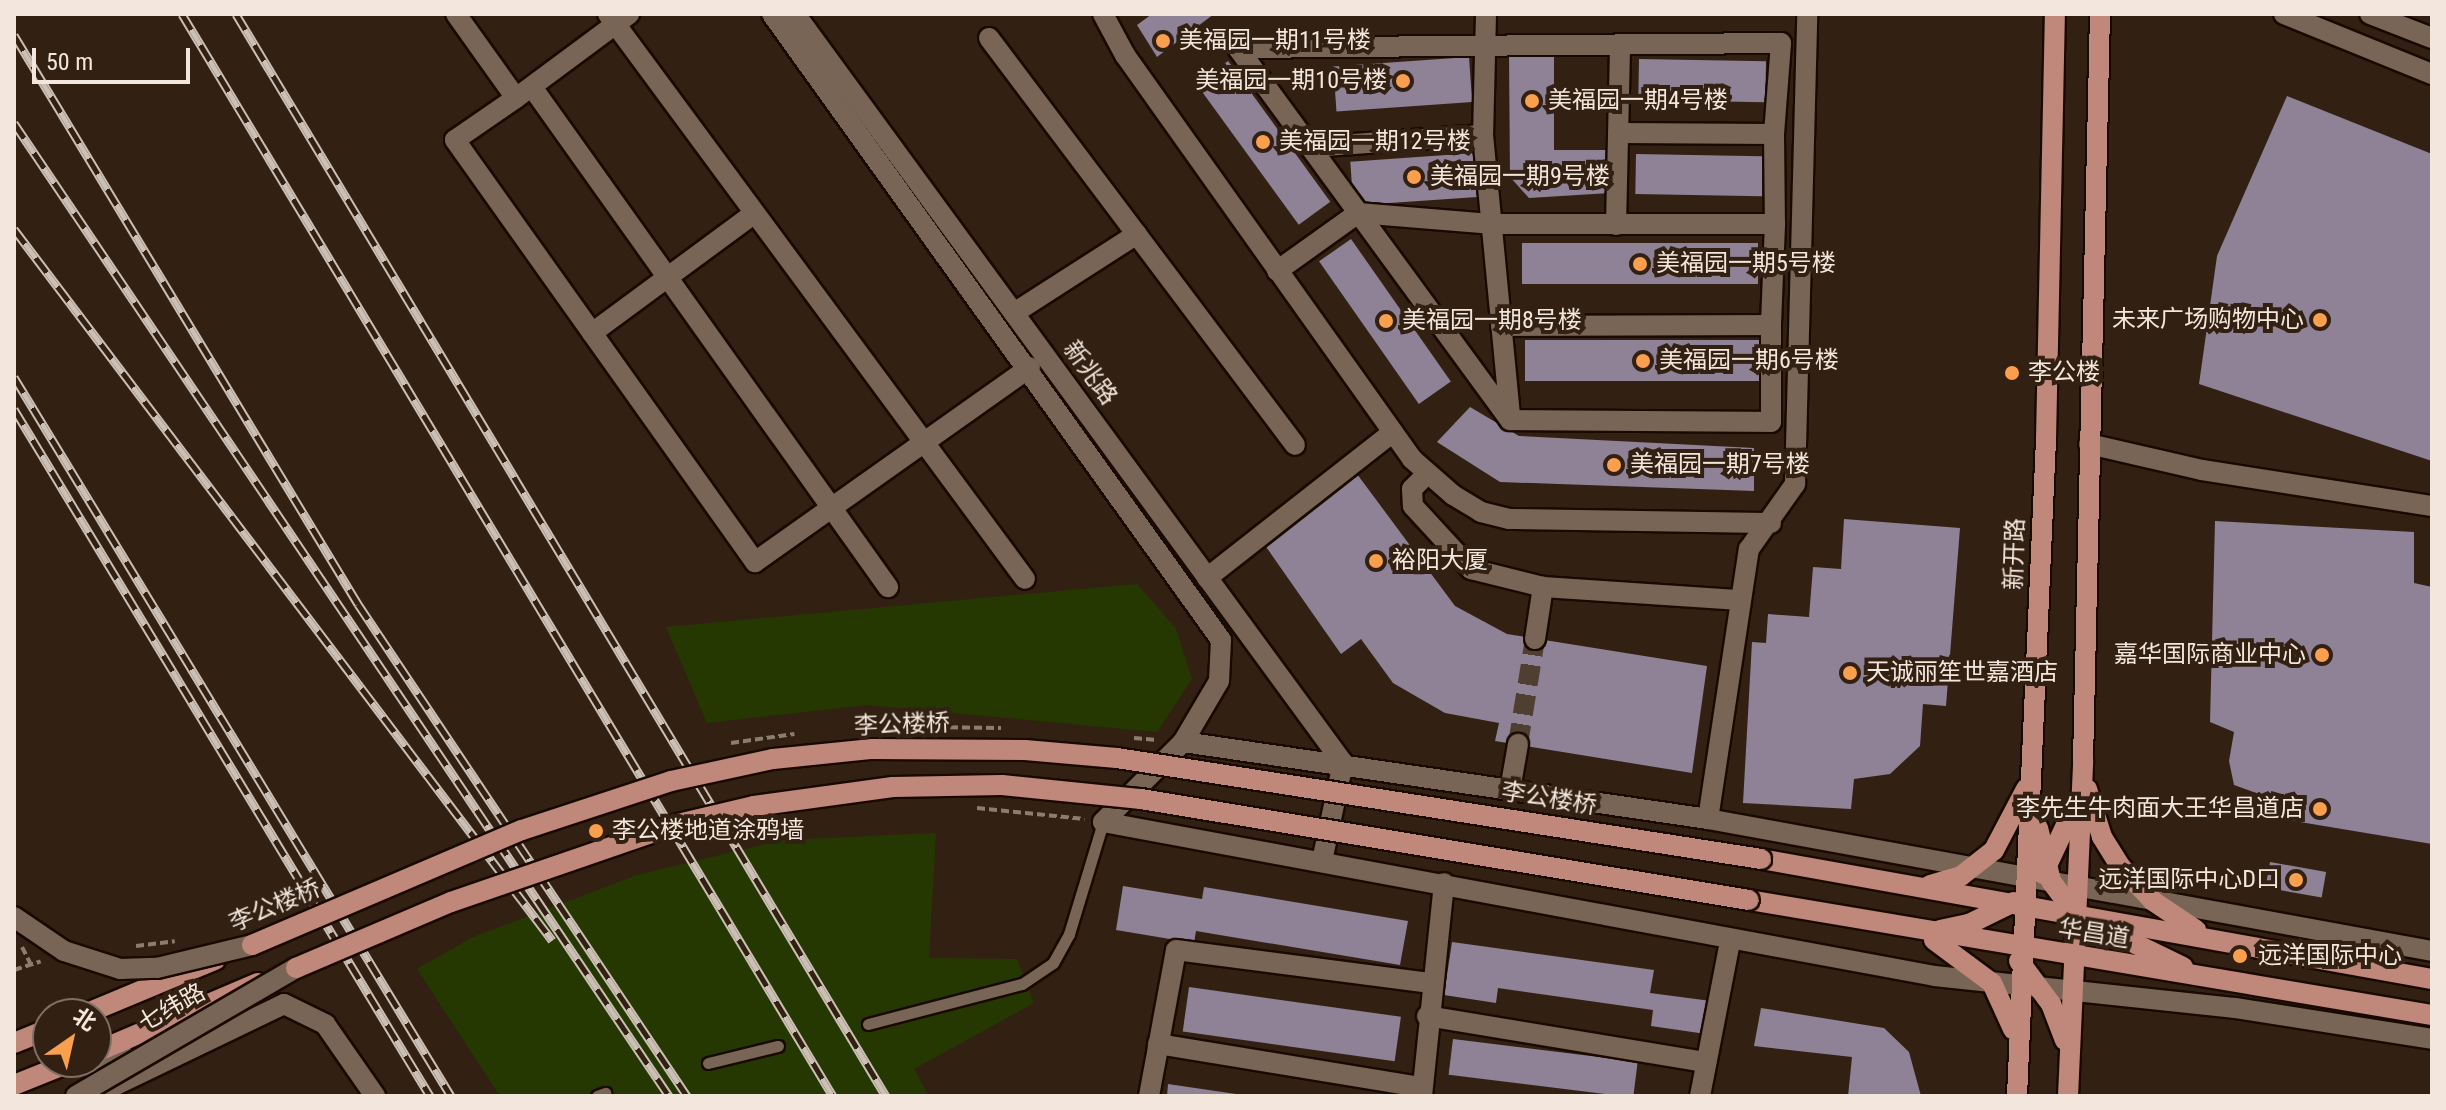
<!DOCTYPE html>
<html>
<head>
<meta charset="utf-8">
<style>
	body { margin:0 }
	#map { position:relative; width:2446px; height:1110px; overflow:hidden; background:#322113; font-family:"Roboto Condensed","Noto Sans SC",sans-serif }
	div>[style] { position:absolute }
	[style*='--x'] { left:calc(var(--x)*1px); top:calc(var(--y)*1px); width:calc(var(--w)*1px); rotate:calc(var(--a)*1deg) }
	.green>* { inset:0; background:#253802 }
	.building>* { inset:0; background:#8f8196; transform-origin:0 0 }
	.street-tunnel>* { height:20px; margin-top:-10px; transform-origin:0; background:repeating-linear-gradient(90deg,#4f3f31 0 20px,transparent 0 30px) }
	.path>* { height:4px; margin-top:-2px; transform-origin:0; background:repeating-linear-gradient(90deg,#8c7d71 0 8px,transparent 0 12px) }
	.roads { filter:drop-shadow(2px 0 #190a01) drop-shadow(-2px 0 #190a01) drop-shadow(0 2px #190a01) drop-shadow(0 -2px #190a01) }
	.lane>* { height:11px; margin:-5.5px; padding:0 5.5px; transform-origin:5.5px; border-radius:5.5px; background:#796555 }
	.street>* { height:20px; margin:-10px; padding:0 10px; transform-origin:10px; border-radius:10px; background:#796555 }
	.secondary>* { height:20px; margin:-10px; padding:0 10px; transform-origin:10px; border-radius:10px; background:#796555 }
	.primary>* { height:20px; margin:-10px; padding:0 10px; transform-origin:10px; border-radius:10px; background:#c0877b }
	.rail>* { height:9px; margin-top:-4.5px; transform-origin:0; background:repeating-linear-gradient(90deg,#322113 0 18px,#ccbfb5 0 36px); box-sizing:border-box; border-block:2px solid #ccbfb5 }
	.bridges { filter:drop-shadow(2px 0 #190a01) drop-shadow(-2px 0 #190a01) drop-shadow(0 2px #190a01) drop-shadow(0 -2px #190a01) }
	.secondary-bridge>* { height:20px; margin:-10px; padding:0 10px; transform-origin:10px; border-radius:10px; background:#796555 }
	.primary-bridge>* { height:20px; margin:-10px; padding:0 10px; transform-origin:10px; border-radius:10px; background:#c0877b }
	.dots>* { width:22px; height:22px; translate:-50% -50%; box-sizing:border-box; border:4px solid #322113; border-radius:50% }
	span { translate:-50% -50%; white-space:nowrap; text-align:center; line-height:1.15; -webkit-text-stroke:8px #322113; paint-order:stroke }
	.poi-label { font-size:24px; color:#f2e6dd }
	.left { translate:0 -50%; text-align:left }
	.right { translate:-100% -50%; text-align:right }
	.street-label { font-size:24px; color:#f2e6dd }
	.frame { position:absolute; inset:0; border:16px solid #f2e6dd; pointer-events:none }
	.north { position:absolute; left:32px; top:998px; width:80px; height:80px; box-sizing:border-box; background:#322113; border:2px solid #7f7064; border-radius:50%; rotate:34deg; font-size:22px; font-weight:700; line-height:32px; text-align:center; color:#f2e6dd }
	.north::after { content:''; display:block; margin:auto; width:28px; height:36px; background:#fa9f4e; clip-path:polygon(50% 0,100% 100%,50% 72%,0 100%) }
	.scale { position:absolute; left:32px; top:48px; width:158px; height:36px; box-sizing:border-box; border:4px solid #f2e6dd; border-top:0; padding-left:10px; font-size:24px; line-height:28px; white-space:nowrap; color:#f2e6dd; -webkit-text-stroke:6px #322113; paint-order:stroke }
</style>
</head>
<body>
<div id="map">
	<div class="green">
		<i style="clip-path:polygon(1137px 584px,1176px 629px,1192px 679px,1157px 732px,867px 705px,707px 723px,666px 627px)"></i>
		<i style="clip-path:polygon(936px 833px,929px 958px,1017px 959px,1034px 1003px,914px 1069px,929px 1096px,500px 1096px,417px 969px,471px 938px,637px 875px,783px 840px)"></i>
	</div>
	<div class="building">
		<i style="clip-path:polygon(1152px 14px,1214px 14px,1157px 57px,1137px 25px)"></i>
		<i style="clip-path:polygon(1554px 51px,1554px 150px,1610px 150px,1610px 193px,1529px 198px,1510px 177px,1509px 53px)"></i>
		<i style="left:1469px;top:57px;width:45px;height:136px;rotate:86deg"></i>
		<i style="left:1639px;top:59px;width:127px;height:41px;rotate:1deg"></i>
		<i style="left:1228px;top:61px;width:174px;height:39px;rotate:54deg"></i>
		<i style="clip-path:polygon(2287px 96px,2432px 154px,2432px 461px,2199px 384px,2217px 256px)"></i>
		<i style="left:1474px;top:153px;width:44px;height:124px;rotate:86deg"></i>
		<i style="left:1636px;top:154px;width:127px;height:40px;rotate:1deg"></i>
		<i style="left:1351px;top:239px;width:174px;height:39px;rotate:55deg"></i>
		<i style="left:1522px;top:243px;width:236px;height:41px"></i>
		<i style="left:1525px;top:340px;width:236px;height:41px"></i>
		<i style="clip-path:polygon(1470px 407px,1519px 436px,1754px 448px,1754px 491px,1500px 482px,1437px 442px)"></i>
		<i style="clip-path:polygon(1357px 474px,1455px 606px,1507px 634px,1707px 666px,1692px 773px,1495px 741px,1499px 723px,1445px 713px,1393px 683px,1361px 639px,1341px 654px,1262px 541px)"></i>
		<i style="clip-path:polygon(1844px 519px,1960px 528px,1946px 706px,1923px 704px,1920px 746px,1890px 774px,1854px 779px,1851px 809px,1743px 803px,1752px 642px,1766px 643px,1768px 614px,1809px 617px,1813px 567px,1841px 569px)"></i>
		<i style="clip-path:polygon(2215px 521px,2414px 532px,2414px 583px,2432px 587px,2432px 844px,2288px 820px,2284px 794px,2259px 794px,2234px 785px,2229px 761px,2234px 732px,2210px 722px)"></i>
		<i style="left:2270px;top:862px;width:57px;height:26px;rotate:10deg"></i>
		<i style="clip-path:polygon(1123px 886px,1202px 899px,1204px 887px,1408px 921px,1400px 965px,1196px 931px,1194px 943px,1116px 930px)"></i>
		<i style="clip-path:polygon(1452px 942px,1654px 970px,1650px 993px,1711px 1001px,1706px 1034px,1651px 1026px,1653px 1010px,1498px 988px,1496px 1003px,1444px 995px)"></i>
		<i style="left:1189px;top:987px;width:214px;height:45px;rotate:8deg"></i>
		<i style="clip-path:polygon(1761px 1008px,1884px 1028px,1909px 1052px,1921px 1096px,1848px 1096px,1852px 1057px,1754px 1046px)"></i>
		<i style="left:1453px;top:1039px;width:186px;height:36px;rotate:7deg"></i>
		<i style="clip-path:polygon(1168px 1084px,1236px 1094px,1236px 1096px,1167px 1096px)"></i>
	</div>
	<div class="street-tunnel">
		<i style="--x:1518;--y:744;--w:106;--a:-80.8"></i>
	</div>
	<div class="path">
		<i style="--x:926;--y:727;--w:75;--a:0.8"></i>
		<i style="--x:1134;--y:738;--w:23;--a:5"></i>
		<i style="--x:731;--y:743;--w:64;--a:-8.1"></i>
		<i style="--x:977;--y:808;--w:108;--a:5.9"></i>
		<i style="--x:136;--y:946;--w:39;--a:-7"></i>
		<i style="--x:22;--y:947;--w:18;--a:63"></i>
		<i style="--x:14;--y:970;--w:28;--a:-18"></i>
	</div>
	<div class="roads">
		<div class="lane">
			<i style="--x:868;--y:1024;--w:159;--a:-14.6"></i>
			<i style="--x:1022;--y:984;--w:37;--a:-34"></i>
			<i style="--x:1053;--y:963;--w:33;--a:-61"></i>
			<i style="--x:1069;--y:934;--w:117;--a:-73.1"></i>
			<i style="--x:708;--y:1063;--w:72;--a:-13.7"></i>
			<i style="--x:597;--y:1096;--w:9;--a:-21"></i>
		</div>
		<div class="street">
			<i style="--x:456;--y:14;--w:103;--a:54.5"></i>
			<i style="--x:516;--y:98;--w:141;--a:-36.6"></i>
			<i style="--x:608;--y:14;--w:702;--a:53.57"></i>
			<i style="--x:1103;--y:14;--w:47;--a:61.8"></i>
			<i style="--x:1125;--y:55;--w:496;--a:54.6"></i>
			<i style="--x:1412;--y:459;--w:55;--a:41.3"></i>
			<i style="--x:1453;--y:495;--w:33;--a:31"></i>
			<i style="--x:1481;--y:512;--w:29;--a:14"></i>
			<i style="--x:1509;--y:519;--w:262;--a:0.9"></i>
			<i style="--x:1486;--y:14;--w:121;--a:91.4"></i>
			<i style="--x:1483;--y:135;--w:283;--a:84.5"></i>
			<i style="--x:989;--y:38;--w:509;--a:53.06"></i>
			<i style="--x:532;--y:87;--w:614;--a:54.55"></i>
			<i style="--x:516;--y:98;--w:74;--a:145.5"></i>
			<i style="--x:455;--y:140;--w:518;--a:54.59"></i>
			<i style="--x:755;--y:562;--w:337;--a:-35.3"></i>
			<i style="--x:1618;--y:133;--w:156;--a:0.4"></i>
			<i style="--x:1310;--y:147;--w:173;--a:-4"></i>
			<i style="--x:1616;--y:225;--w:180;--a:-88.7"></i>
			<i style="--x:1277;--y:271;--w:100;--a:-35.6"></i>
			<i style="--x:1358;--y:213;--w:133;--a:4.7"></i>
			<i style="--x:1491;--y:224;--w:284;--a:0"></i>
			<i style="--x:1775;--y:224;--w:101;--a:92.3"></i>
			<i style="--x:1014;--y:313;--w:146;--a:-32.7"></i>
			<i style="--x:1501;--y:326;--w:270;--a:-0.2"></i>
			<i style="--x:1771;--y:325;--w:97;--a:90"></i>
			<i style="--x:1771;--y:422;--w:261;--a:-179.6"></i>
			<i style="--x:592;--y:333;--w:202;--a:-36.4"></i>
			<i style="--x:1510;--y:420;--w:461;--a:-126.2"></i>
			<i style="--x:1238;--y:48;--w:543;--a:-0.53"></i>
			<i style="--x:1781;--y:43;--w:91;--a:94.4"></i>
			<i style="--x:1774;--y:134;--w:90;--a:89.4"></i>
			<i style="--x:2089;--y:444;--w:116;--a:13"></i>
			<i style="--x:2202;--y:470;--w:233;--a:8.9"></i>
			<i style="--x:1427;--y:474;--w:21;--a:135"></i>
			<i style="--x:1412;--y:489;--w:17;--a:87"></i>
			<i style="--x:1413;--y:506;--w:86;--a:47.4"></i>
			<i style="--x:1471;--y:569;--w:74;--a:14"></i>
			<i style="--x:1543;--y:587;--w:198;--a:3.8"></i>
			<i style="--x:1207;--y:578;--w:236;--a:-38.1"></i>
			<i style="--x:1535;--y:639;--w:53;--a:-81.3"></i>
			<i style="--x:1510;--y:790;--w:47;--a:-80.1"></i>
			<i style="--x:1708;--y:819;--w:273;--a:-81.4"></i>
			<i style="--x:1749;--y:549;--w:80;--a:-54.7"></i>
			<i style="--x:1795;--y:484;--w:470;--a:-88.5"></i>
			<i style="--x:1427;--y:1016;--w:283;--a:9.4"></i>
			<i style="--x:1158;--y:1044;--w:267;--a:9.3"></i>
			<i style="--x:96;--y:1084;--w:41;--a:-52"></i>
			<i style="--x:93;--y:1096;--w:212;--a:-25.7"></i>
			<i style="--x:284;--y:1004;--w:46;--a:26"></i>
			<i style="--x:325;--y:1024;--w:88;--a:55.2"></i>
			<i style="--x:1149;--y:1096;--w:148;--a:-79.5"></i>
			<i style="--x:1176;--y:950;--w:255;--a:7.4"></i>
			<i style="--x:1422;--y:1096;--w:214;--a:-84.1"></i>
			<i style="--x:1700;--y:1096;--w:158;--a:-79"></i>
		</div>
		<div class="secondary">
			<i style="--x:772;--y:14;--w:770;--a:54.35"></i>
			<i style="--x:1221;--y:640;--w:41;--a:92.8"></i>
			<i style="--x:1219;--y:681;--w:71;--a:120.5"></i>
			<i style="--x:1183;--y:742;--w:113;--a:135"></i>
			<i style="--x:795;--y:14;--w:928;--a:53.81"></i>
			<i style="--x:2284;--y:14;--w:160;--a:22.1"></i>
			<i style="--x:2370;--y:14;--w:66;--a:21.2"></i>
			<i style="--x:1183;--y:742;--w:531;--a:8.34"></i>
			<i style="--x:1708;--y:819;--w:736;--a:10.33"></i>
			<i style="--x:1103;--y:822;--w:846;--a:10.49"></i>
			<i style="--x:1935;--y:976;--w:302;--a:6.1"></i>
			<i style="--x:2235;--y:1008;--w:199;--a:8.9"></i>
			<i style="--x:1322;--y:861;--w:100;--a:-77.9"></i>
		</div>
		<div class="primary">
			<i style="--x:2087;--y:789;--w:50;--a:72.6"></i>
			<i style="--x:2102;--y:837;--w:34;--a:58"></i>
			<i style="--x:2120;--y:866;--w:48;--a:46.7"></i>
			<i style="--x:2153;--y:901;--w:52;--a:34"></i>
			<i style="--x:2038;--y:828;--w:55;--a:76.2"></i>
			<i style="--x:2051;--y:881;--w:42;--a:53.7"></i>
			<i style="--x:2076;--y:915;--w:119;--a:25.9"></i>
			<i style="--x:1761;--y:859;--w:682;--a:10.14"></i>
			<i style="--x:2043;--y:874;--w:71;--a:-64.9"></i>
			<i style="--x:1930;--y:885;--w:32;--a:-16"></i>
			<i style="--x:1961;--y:876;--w:42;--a:-38.2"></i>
			<i style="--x:1994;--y:850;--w:69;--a:-62.3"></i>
			<i style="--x:1749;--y:900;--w:693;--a:9.56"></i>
			<i style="--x:1940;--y:930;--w:30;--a:-12"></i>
			<i style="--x:1969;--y:924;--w:50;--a:-26.1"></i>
			<i style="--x:1934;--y:940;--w:72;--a:36.6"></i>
			<i style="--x:1992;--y:983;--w:51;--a:65.5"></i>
			<i style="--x:2019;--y:961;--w:54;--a:53.3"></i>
			<i style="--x:2051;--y:1004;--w:39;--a:69"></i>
			<i style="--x:85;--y:1014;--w:141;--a:-22.6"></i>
			<i style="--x:14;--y:1043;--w:37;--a:-22"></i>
			<i style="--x:96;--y:1052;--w:176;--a:-23.1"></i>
			<i style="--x:14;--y:1085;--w:61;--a:-22"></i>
			<i style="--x:2017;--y:1096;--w:658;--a:-87.47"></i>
			<i style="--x:2046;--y:439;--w:425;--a:-88.8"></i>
			<i style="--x:2068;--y:1096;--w:334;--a:-87.4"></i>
			<i style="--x:2083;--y:762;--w:748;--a:-88.7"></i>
		</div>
	</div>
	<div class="rail">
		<i style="--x:182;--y:14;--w:1263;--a:58.97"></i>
		<i style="--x:236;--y:14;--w:1262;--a:59.01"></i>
		<i style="--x:14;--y:35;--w:665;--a:58.84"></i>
		<i style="--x:358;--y:604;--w:592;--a:56.23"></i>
		<i style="--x:14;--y:123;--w:1173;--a:56.05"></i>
		<i style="--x:14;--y:229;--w:892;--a:52.89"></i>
		<i style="--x:14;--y:377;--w:841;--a:58.71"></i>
		<i style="--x:14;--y:409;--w:803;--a:58.8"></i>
	</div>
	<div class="bridges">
		<div class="secondary-bridge">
			<i style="--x:14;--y:917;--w:60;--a:34.2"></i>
			<i style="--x:64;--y:951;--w:59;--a:17.8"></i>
			<i style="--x:120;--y:969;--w:37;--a:-2"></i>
			<i style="--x:157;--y:968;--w:98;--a:-13.6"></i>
			<i style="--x:76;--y:1096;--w:255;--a:-30.2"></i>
		</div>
		<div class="primary-bridge">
			<i style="--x:252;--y:945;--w:293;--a:-23.1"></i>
			<i style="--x:522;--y:830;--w:157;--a:-18.2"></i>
			<i style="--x:671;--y:781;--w:104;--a:-12.2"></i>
			<i style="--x:773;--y:759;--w:100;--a:-5.8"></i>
			<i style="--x:872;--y:749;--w:153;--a:0.4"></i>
			<i style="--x:1025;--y:750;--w:92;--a:5"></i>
			<i style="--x:1117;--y:758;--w:652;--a:8.91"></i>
			<i style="--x:296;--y:968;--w:168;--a:-23.1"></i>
			<i style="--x:451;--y:902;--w:240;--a:-19"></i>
			<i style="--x:678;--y:824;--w:78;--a:-13.3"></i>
			<i style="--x:754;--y:806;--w:140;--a:-7.8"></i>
			<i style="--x:893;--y:787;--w:109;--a:-1.1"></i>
			<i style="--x:1002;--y:785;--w:140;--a:5.8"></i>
			<i style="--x:1141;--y:799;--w:616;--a:9.43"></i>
		</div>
	</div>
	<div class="dots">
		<i style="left:1163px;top:41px;background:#fa9f4e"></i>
		<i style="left:1403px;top:81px;background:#fa9f4e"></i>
		<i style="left:1532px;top:101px;background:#fa9f4e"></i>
		<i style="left:1263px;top:142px;background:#fa9f4e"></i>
		<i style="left:1414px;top:177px;background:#fa9f4e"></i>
		<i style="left:1640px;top:264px;background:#fa9f4e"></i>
		<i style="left:2320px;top:320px;background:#fa9f4e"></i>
		<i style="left:1386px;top:321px;background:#fa9f4e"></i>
		<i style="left:1643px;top:361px;background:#fa9f4e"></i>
		<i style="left:2012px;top:373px;background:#fa9f4e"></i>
		<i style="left:1614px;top:465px;background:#fa9f4e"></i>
		<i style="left:1376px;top:561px;background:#fa9f4e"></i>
		<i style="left:2322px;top:655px;background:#fa9f4e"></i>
		<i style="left:1850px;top:673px;background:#fa9f4e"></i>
		<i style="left:2320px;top:809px;background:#fa9f4e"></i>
		<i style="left:596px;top:831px;background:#fa9f4e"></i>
		<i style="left:2296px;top:880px;background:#fa9f4e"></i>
		<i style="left:2240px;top:956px;background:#fa9f4e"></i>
	</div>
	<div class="poi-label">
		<span class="left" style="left:1179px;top:41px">美福园一期11号楼</span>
		<span class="right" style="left:1387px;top:81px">美福园一期10号楼</span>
		<span class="left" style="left:1548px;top:101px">美福园一期4号楼</span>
		<span class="left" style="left:1279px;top:142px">美福园一期12号楼</span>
		<span class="left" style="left:1430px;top:177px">美福园一期9号楼</span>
		<span class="left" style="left:1656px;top:264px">美福园一期5号楼</span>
		<span class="right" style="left:2304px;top:320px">未来广场购物中心</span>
		<span class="left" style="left:1402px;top:321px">美福园一期8号楼</span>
		<span class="left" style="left:1659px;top:361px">美福园一期6号楼</span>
		<span class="left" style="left:2028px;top:373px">李公楼</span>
		<span class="left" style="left:1630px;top:465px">美福园一期7号楼</span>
		<span class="left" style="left:1392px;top:561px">裕阳大厦</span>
		<span class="right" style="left:2306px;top:655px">嘉华国际商业中心</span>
		<span class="left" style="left:1866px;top:673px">天诚丽笙世嘉酒店</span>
		<span class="right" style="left:2304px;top:809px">李先生牛肉面大王华昌道店</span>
		<span class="left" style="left:612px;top:831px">李公楼地道涂鸦墙</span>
		<span class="right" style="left:2280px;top:880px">远洋国际中心D口</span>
		<span class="left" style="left:2258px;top:956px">远洋国际中心</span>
	</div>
	<div class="street-label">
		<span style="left:1090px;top:373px;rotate:54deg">新兆路</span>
		<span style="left:2015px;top:554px;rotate:-88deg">新开路</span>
		<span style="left:902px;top:725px;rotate:-2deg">李公楼桥</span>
		<span style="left:1549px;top:799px;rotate:9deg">李公楼桥</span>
		<span style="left:275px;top:906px;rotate:-23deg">李公楼桥</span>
		<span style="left:2094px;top:934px;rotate:9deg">华昌道</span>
		<span style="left:172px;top:1008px;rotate:-29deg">七纬路</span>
	</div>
	<div class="frame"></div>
	<div class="north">北</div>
	<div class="scale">50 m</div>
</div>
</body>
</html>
